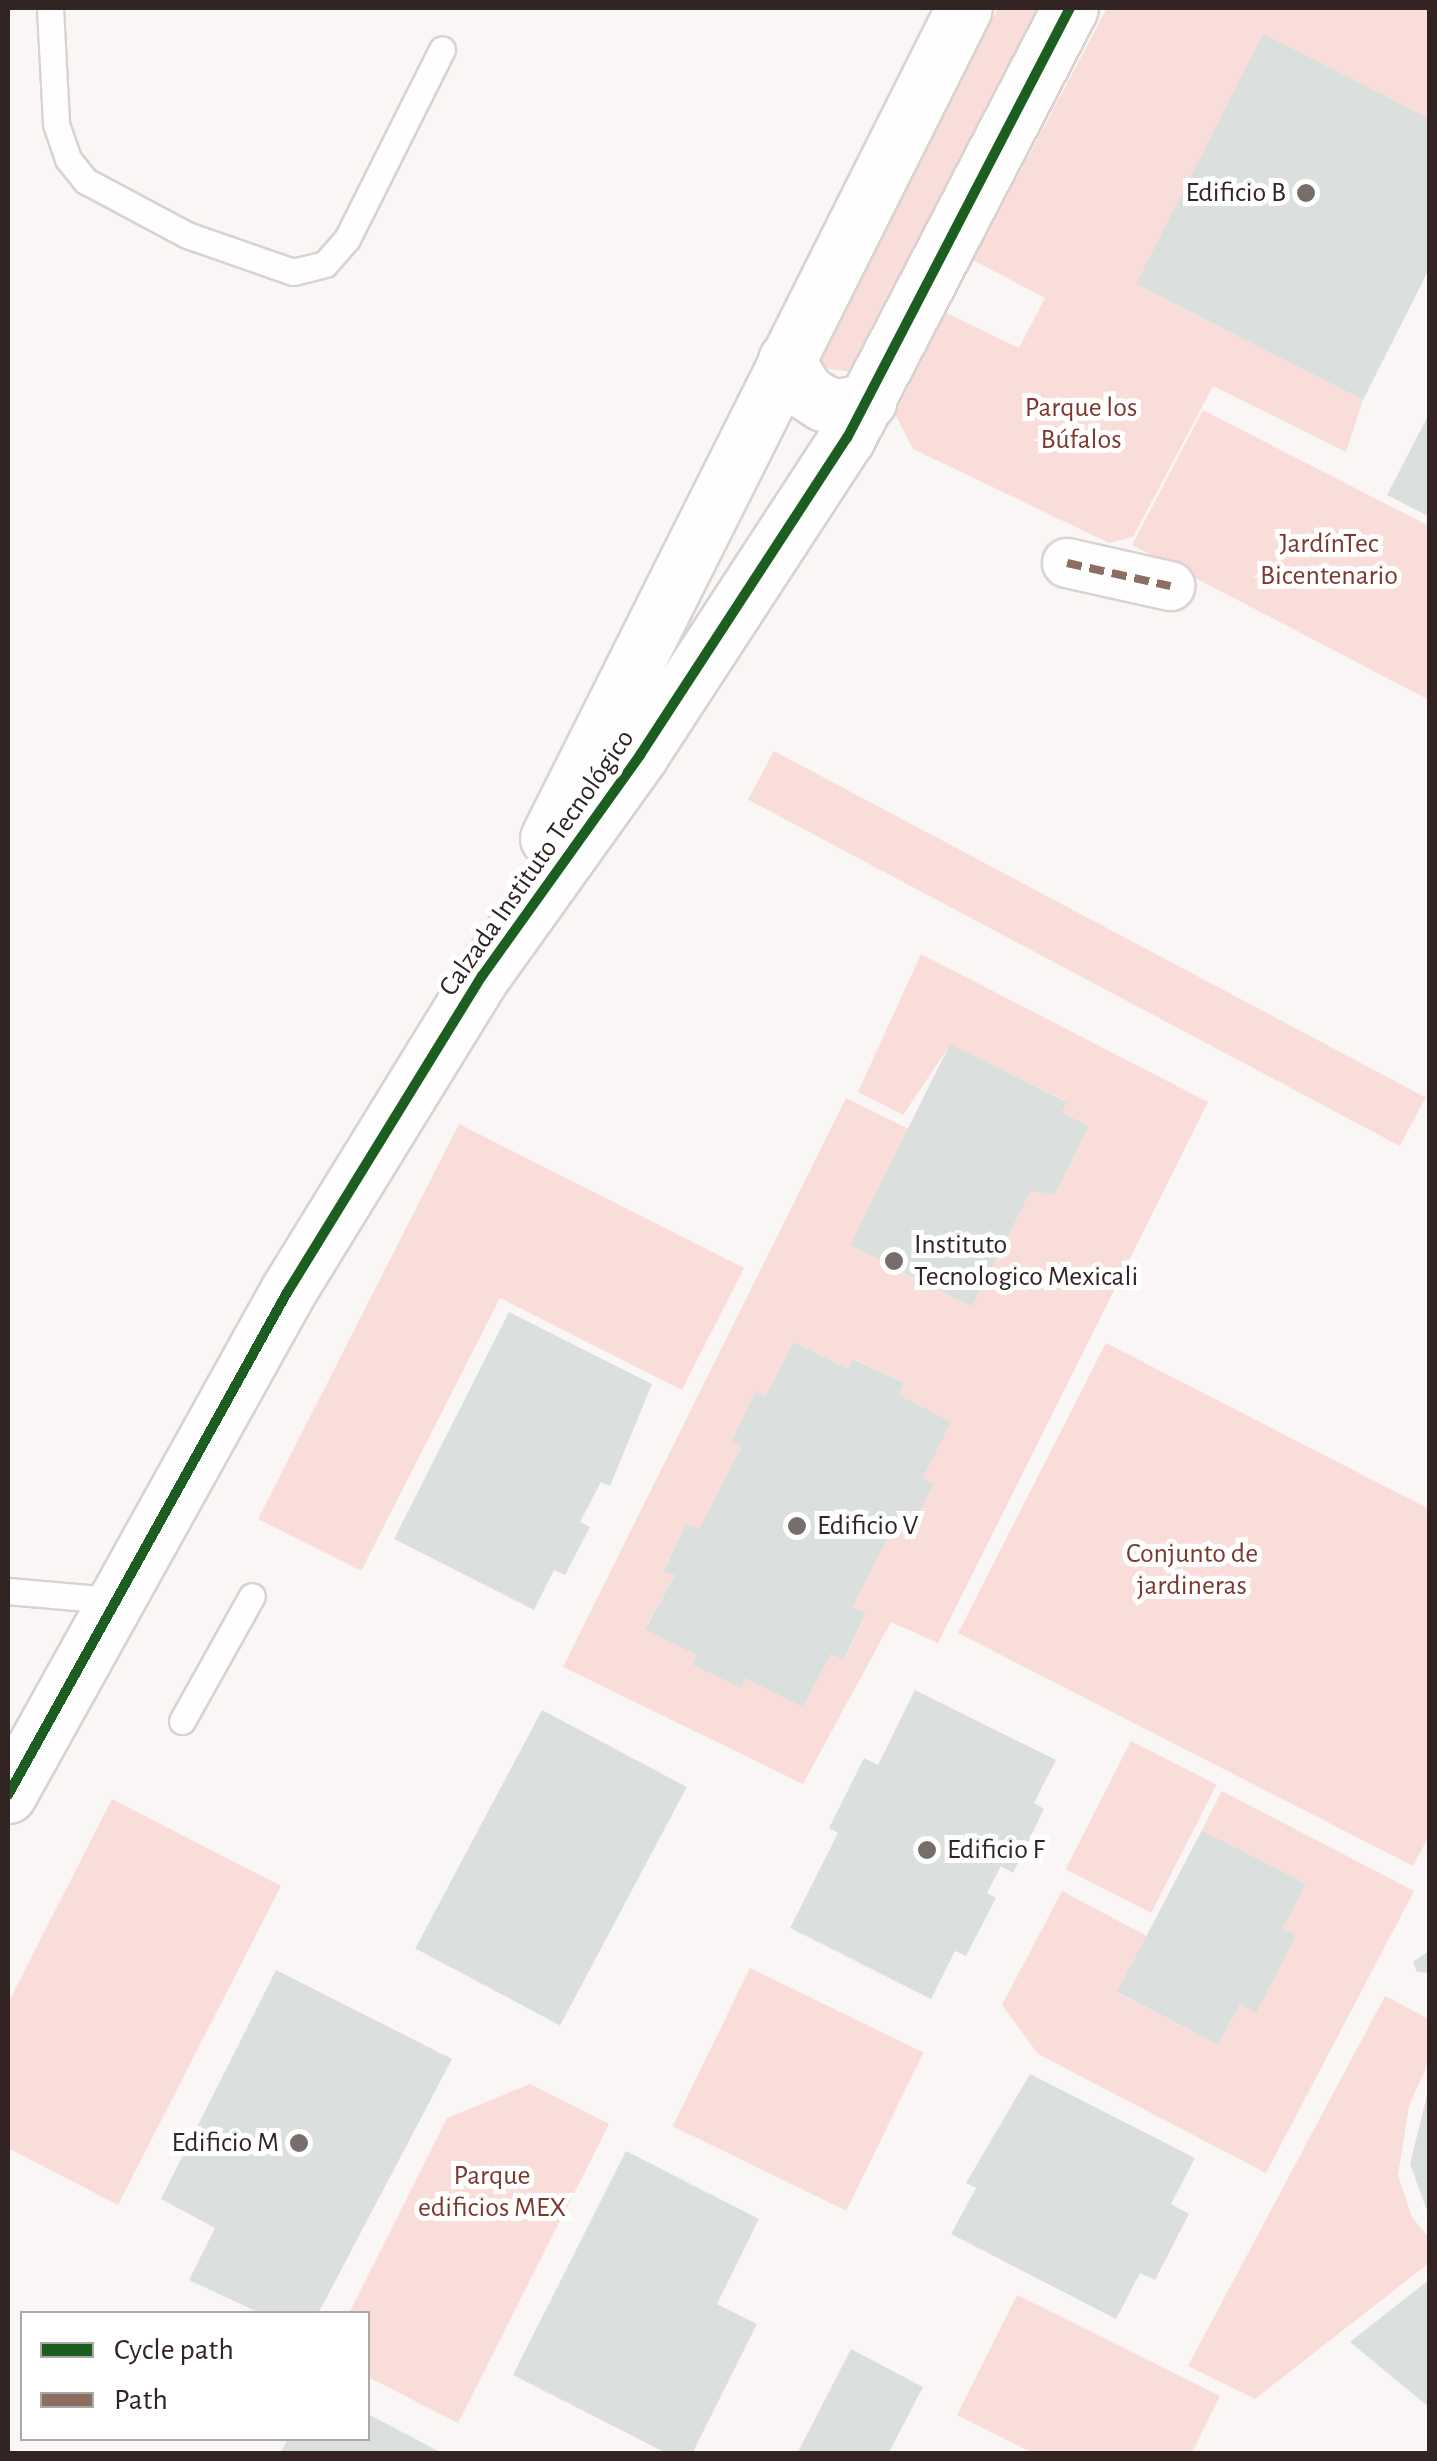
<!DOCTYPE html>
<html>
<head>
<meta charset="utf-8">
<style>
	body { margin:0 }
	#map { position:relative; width:1437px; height:2461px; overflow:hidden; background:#faf6f6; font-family:"Alegreya Sans",sans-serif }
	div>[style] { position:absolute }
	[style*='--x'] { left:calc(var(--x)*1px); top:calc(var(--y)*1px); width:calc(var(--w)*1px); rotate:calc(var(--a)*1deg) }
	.green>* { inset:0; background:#f9ddd8; transform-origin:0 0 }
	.building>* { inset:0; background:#dbe0df; transform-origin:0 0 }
	.roads { filter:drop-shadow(2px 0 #dad2d1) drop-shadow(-2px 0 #dad2d1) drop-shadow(0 2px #dad2d1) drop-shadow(0 -2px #dad2d1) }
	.service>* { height:25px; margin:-12.5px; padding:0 12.5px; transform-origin:12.5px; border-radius:12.5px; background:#fefefe }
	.minor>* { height:48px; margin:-24px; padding:0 24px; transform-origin:24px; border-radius:24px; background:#fefefe }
	.tertiary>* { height:55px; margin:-27.5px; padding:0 27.5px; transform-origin:27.5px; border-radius:27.5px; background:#fefefe }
	.quiet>* { height:8px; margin-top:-4px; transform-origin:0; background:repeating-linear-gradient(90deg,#8d6e63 0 15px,transparent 0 23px) }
	.cycleway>* { height:10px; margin:-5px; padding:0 5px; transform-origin:5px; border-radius:5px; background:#1b5e20 }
	.dots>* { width:28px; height:28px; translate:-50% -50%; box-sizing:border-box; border:5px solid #fff; border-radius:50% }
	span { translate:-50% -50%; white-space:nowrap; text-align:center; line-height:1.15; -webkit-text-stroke:10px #fff; paint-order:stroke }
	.poi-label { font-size:28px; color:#312422 }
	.right { translate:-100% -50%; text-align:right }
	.left { translate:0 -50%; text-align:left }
	.park-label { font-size:28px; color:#7d382e }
	.street-label { font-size:28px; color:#312422 }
	.frame { position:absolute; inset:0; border:10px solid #312422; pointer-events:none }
	.legend { position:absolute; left:20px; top:2311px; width:350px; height:130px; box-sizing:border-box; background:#fff; border:2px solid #ada7a7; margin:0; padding:12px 18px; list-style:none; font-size:30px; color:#312422 }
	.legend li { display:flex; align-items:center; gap:20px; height:50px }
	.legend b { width:50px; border:2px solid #ada7a7 }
</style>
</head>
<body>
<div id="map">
	<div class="green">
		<i style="clip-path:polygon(998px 8px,1048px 8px,853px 372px,814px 367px)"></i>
		<i style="clip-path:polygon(1107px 8px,1429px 8px,1429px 119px,1136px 284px,1363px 400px,1346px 452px,1213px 386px,1133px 537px,1109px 543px,913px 449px,895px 414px,944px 312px,1019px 348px,1045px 298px,973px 260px)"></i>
		<i style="clip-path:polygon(1203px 410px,1429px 526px,1429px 700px,1132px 545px)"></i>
		<i style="left:774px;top:751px;width:738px;height:55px;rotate:28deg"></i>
		<i style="clip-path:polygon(evenodd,921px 954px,1208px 1102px,938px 1643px,891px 1622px,803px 1784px,563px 1667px,846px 1098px,909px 1129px,851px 1245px,972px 1307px,1031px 1191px,1055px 1195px,1089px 1126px,1062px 1112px,1066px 1101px,950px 1045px,903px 1115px,858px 1092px,921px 954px,794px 1342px,848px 1369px,854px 1359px,904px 1383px,899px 1395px,950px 1422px,923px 1478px,933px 1484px,910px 1531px,895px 1524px,853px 1607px,866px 1614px,845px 1659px,831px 1654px,803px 1707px,745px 1678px,741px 1687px,694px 1665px,696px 1655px,645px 1628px,675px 1575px,663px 1571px,686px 1524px,699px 1528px,741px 1448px,733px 1440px,756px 1392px,765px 1396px,794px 1342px)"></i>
		<i style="clip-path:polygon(459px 1124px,744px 1268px,682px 1390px,500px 1298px,361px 1571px,258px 1519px)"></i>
		<i style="clip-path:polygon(1106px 1343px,1429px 1509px,1430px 1834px,1413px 1866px,958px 1633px)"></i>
		<i style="left:1131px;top:1741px;width:96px;height:144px;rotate:27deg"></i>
		<i style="clip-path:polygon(1222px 1791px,1414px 1891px,1266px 2173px,1038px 2054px,1002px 2005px,1062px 1891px,1147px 1936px,1118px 1993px,1218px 2045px,1240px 2004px,1255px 2012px,1296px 1935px,1283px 1928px,1306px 1884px,1202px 1830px)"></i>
		<i style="clip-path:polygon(112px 1799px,281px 1886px,118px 2205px,8px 2148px,8px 2003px)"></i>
		<i style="left:750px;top:1968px;width:193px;height:176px;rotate:26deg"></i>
		<i style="clip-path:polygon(1385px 1996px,1429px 2019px,1429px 2061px,1409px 2106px,1398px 2175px,1412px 2217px,1429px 2238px,1429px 2263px,1255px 2399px,1188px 2366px)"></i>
		<i style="clip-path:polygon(530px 2084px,609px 2124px,458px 2423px,368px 2377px,368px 2314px,349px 2313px,447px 2118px)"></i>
		<i style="clip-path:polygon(1017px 2295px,1220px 2396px,1192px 2453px,1033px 2453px,957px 2415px)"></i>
	</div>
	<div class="building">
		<i style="clip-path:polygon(1263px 34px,1430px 119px,1430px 267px,1363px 400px,1136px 284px)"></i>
		<i style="clip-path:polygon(1430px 412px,1430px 517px,1387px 495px)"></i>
		<i style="clip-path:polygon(950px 1044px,1067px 1102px,1062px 1112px,1089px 1126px,1055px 1195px,1031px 1191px,972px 1307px,850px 1245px)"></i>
		<i style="clip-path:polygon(509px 1312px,652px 1384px,610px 1486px,601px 1482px,580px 1522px,590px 1527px,565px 1575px,554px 1570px,534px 1610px,394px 1539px)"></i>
		<i style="clip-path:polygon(794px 1342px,848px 1369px,853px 1359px,904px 1383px,899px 1395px,951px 1422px,923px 1478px,934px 1484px,909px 1531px,895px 1524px,853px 1607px,866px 1613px,844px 1660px,831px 1654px,803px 1707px,745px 1678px,742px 1688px,693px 1665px,696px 1655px,645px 1629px,675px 1575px,663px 1572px,686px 1524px,699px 1528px,741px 1448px,732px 1440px,756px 1391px,765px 1396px)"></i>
		<i style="clip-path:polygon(915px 1690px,1056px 1760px,1034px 1803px,1044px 1809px,1013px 1873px,1001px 1866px,987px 1893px,996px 1898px,966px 1956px,955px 1951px,931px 1999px,790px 1928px,838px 1833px,829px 1828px,864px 1758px,878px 1765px)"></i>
		<i style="left:542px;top:1710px;width:164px;height:270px;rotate:28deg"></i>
		<i style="clip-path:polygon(1202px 1830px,1306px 1884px,1283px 1928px,1296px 1935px,1256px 2013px,1240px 2004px,1218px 2045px,1117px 1992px)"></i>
		<i style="clip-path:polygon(1430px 1950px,1430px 1973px,1417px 1972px,1413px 1962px)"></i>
		<i style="clip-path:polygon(276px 1970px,452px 2059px,318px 2314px,262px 2314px,189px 2280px,215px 2228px,161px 2199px)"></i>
		<i style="clip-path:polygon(1030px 2074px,1195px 2158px,1171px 2204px,1189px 2214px,1155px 2280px,1140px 2273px,1116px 2319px,951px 2234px,976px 2188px,966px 2183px)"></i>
		<i style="clip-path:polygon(1430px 2083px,1430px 2219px,1410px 2164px)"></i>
		<i style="clip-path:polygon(626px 2151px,759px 2219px,717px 2304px,757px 2324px,692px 2454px,668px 2454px,513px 2375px)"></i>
		<i style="clip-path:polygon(1430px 2279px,1430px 2408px,1350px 2342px)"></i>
		<i style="clip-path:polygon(851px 2349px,923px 2387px,888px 2454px,797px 2454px)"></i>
		<i style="clip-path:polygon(368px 2414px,444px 2454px,280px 2454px,288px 2438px,368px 2438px)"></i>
	</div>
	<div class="roads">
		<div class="service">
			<i style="--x:50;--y:8;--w:116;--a:87"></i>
			<i style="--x:56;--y:124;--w:37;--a:71"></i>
			<i style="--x:68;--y:159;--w:28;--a:51"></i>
			<i style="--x:86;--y:181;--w:115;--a:28.1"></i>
			<i style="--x:187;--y:235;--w:112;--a:19.2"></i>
			<i style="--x:293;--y:272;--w:33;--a:-14"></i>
			<i style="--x:325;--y:264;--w:33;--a:-49"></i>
			<i style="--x:347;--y:239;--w:212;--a:-63.4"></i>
			<i style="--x:8;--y:1591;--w:102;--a:5"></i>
			<i style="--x:182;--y:1721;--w:143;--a:-60.8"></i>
		</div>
		<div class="minor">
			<i style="--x:1067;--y:563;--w:106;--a:12.6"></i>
		</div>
		<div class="tertiary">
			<i style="--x:786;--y:360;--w:38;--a:58"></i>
			<i style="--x:806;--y:392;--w:20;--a:33"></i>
			<i style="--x:823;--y:403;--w:16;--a:15"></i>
			<i style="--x:838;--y:407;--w:31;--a:-11"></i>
			<i style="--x:548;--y:838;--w:928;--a:-63.38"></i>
			<i style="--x:8;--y:1795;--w:577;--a:-60.95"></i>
			<i style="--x:288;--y:1291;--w:370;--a:-58.4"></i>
			<i style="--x:482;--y:976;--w:272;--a:-54.4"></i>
			<i style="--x:640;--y:755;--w:379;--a:-56.9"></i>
			<i style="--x:847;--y:438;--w:484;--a:-62.6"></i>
		</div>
	</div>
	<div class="quiet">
		<i style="--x:1067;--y:563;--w:106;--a:12.6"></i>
	</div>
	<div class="cycleway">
		<i style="--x:8;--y:1795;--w:577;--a:-60.95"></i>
		<i style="--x:288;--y:1291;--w:370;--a:-58.4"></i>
		<i style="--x:482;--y:976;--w:272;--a:-54.4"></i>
		<i style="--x:640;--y:755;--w:379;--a:-56.9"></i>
		<i style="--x:847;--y:438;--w:484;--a:-62.6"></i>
	</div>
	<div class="dots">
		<i style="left:1306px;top:193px;background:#776e6c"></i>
		<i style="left:894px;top:1261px;background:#776e6c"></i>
		<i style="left:797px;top:1526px;background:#776e6c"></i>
		<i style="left:927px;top:1850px;background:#776e6c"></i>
		<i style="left:299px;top:2143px;background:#776e6c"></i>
	</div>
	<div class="poi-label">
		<span class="right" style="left:1286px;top:193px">Edificio B</span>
		<span class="left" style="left:914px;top:1261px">Instituto<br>Tecnologico Mexicali</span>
		<span class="left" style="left:817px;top:1526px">Edificio V</span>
		<span class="left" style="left:947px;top:1850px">Edificio F</span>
		<span class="right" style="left:279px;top:2143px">Edificio M</span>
	</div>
	<div class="park-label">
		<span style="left:1081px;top:424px">Parque los<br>Búfalos</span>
		<span style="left:1329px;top:560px">JardínTec<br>Bicentenario</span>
		<span style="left:1192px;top:1570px">Conjunto de<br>jardineras</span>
		<span style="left:492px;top:2192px">Parque<br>edificios MEX</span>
	</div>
	<div class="street-label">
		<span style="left:537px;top:863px;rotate:-55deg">Calzada Instituto Tecnológico</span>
	</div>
	<div class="frame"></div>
	<ul class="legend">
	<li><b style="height:12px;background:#1b5e20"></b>Cycle path</li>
	<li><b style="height:12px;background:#8d6e63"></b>Path</li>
	</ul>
</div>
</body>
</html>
